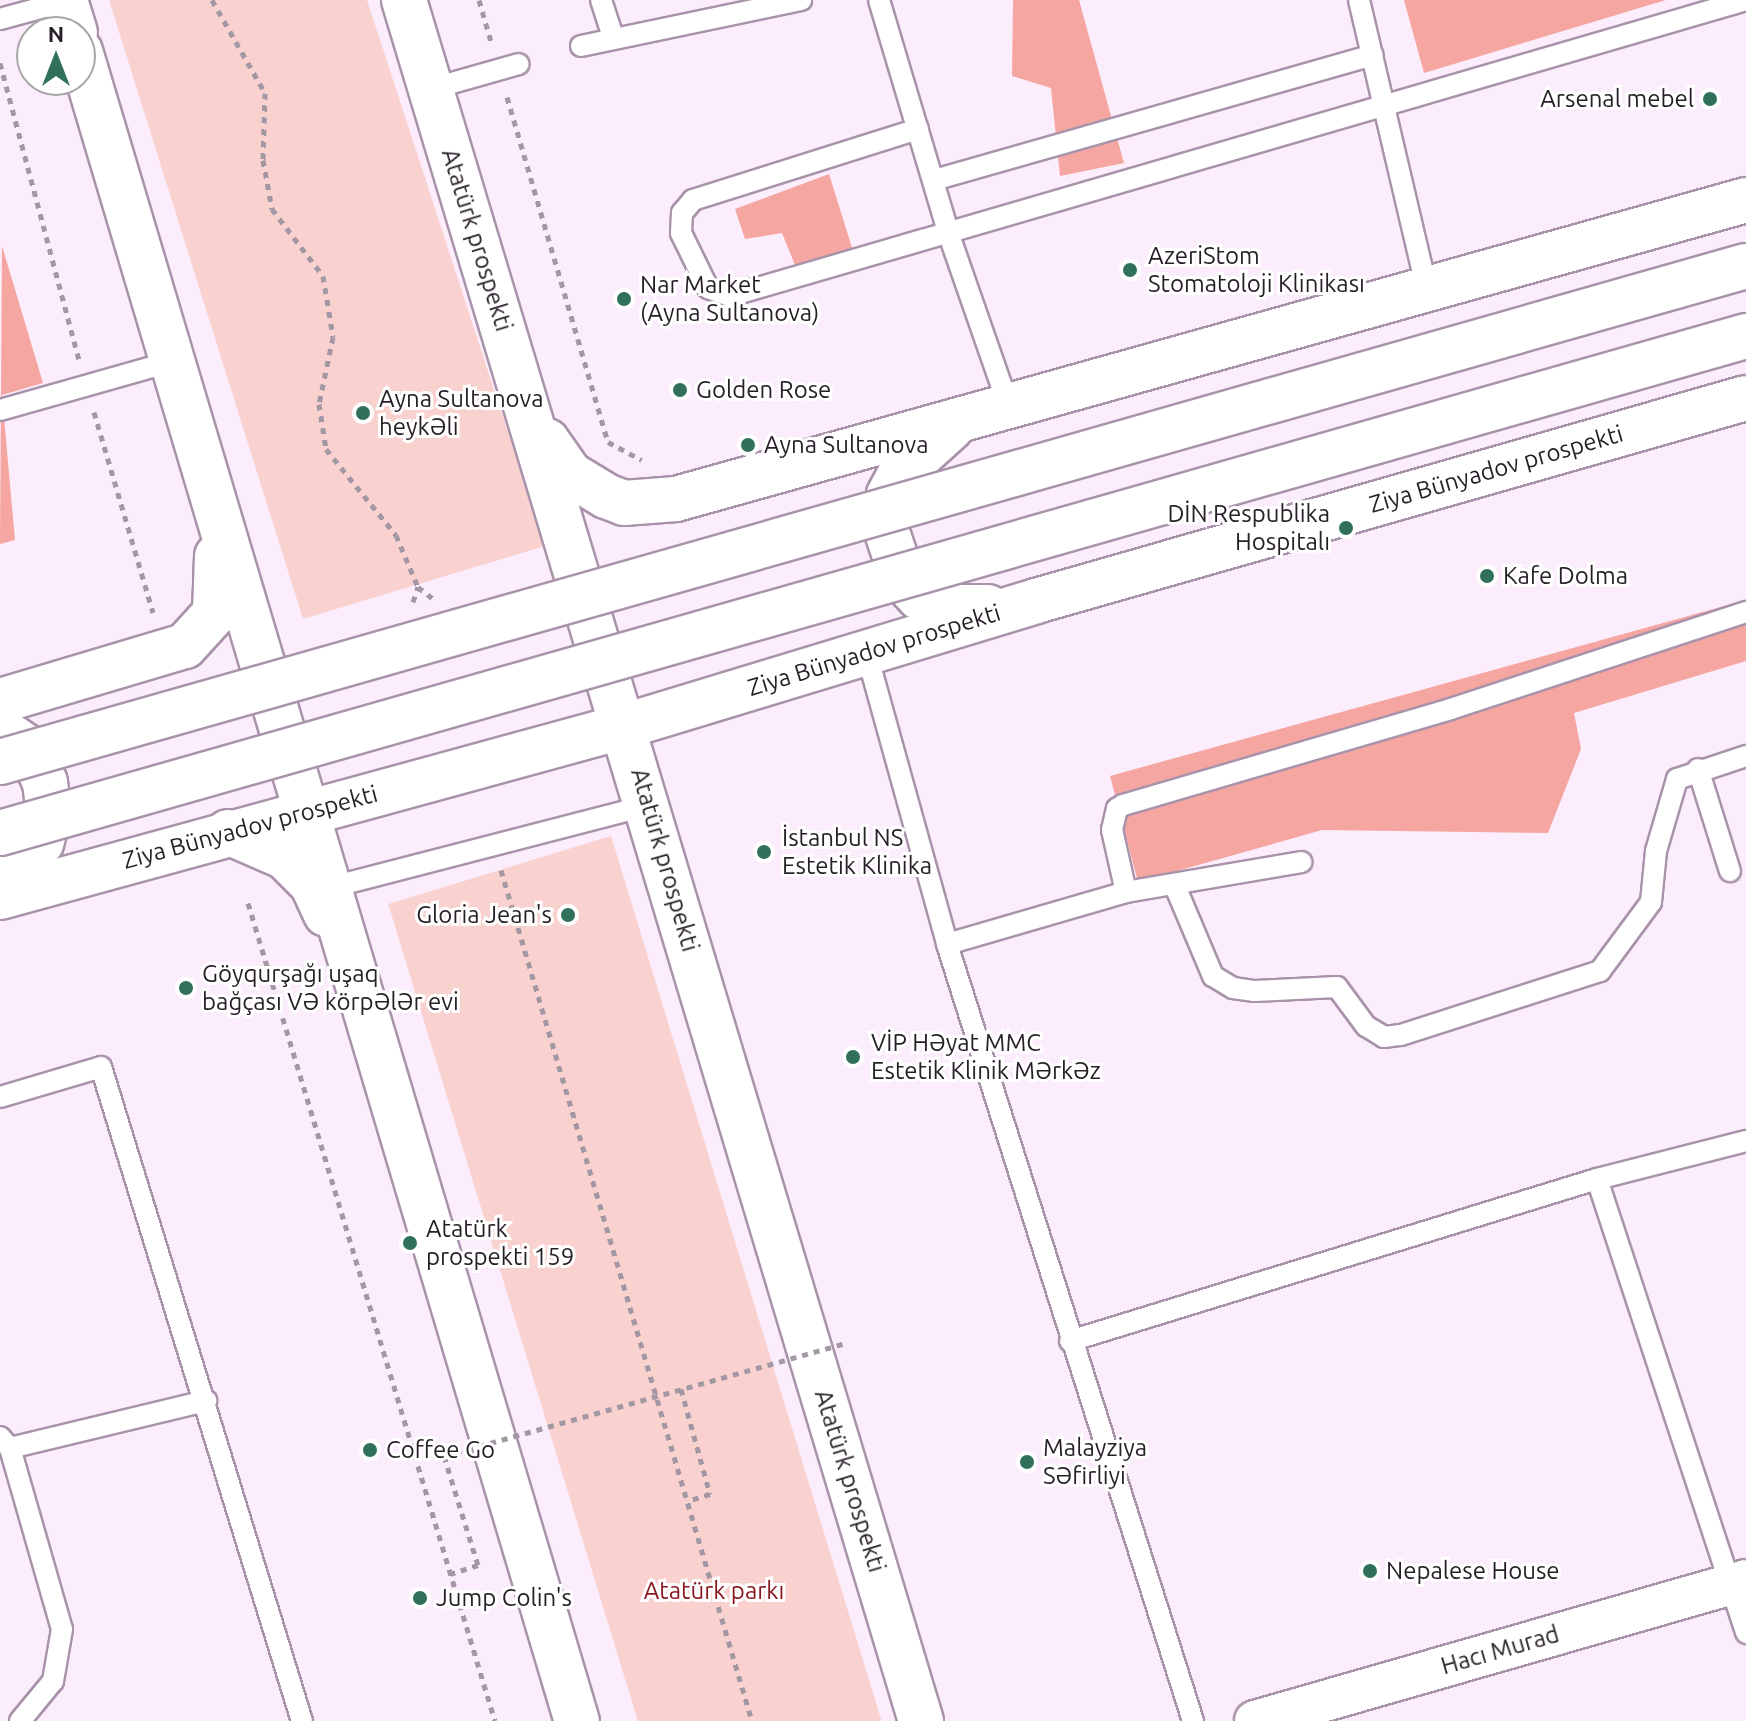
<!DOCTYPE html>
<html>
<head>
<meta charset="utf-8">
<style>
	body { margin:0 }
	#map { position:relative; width:1746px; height:1721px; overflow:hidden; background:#fcedfd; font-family:Ubuntu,sans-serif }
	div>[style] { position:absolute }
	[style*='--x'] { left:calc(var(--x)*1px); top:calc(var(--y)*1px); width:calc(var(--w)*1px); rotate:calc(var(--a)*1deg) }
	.green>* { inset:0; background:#f9d2cf; transform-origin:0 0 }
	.forest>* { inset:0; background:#f6a6a1 }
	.path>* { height:5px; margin-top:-2.5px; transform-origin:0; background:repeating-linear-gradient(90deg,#a397a4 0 6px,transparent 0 12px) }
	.roads { filter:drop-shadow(2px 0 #a993ab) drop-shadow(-2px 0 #a993ab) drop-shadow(0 2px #a993ab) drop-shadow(0 -2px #a993ab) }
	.service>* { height:20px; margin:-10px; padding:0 10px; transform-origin:10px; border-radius:10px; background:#fff }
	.minor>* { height:40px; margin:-20px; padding:0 20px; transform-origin:20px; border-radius:20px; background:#fff }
	.secondary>* { height:44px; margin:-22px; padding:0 22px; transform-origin:22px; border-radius:22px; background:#fff }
	.path-bridge>* { height:5px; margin-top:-2.5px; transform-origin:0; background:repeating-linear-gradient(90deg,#a397a4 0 6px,transparent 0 12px) }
	.bridges { filter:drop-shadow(2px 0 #a993ab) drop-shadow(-2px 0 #a993ab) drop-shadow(0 2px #a993ab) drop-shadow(0 -2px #a993ab) }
	.primary-bridge>* { height:44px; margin:-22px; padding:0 22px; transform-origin:22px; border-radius:22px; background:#fff }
	.dots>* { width:22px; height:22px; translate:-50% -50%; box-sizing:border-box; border:4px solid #fff; border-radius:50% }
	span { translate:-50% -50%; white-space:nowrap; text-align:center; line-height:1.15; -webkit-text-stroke:6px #fff; paint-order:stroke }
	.poi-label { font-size:24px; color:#271f28 }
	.right { translate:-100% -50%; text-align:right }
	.left { translate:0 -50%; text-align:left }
	.street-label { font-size:24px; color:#271f28 }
	.park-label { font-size:24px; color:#89171f }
	.north { position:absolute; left:16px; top:16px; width:80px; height:80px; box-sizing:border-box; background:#fff; border:2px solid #a9a5a9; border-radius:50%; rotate:0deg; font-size:22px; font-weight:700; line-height:32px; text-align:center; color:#271f28 }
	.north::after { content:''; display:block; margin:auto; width:28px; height:36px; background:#31705d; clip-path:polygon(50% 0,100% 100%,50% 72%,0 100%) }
</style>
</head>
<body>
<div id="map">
	<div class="green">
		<i style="clip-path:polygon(109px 0,367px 0,545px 546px,303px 619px)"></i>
		<i style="left:611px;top:836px;width:925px;height:233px;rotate:73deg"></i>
	</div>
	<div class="forest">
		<i style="clip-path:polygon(1013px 0,1079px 0,1124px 163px,1060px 176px,1051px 88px,1012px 76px)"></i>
		<i style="clip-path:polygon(1404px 0,1666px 0,1424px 73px)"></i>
		<i style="clip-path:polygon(829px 174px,854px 254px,797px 270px,782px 233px,745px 239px,735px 209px)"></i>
		<i style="clip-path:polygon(2px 246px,43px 383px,2px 395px,15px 540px,0 544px)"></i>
		<i style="clip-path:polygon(1746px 600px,1746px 661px,1574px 713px,1581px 749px,1548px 833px,1322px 830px,1138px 882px,1110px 776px)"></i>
	</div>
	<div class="path">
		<i style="--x:212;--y:0;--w:107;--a:60.3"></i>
		<i style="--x:265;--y:93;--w:67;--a:91.7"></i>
		<i style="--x:263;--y:160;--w:50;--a:79.6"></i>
		<i style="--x:272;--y:209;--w:84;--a:52.7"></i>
		<i style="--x:323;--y:276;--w:62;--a:80.7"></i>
		<i style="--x:333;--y:337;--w:68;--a:101.8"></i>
		<i style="--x:319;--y:404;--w:46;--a:81.2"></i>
		<i style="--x:326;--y:449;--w:111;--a:50.9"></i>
		<i style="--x:396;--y:535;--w:56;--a:67.1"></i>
		<i style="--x:479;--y:0;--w:47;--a:73.9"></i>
		<i style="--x:0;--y:63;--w:307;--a:75.1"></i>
		<i style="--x:507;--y:97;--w:359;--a:73.7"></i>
		<i style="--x:608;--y:442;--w:38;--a:28"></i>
		<i style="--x:94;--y:412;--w:209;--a:73.6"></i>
		<i style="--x:413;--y:602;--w:16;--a:-72"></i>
		<i style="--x:418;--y:587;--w:18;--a:38"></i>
		<i style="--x:501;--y:870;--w:887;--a:73.57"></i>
		<i style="--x:248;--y:903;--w:854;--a:73.2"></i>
		<i style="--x:681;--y:1389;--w:109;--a:74.6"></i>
		<i style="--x:710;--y:1494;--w:24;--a:163"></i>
		<i style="--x:444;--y:1456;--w:114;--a:72.7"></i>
		<i style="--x:478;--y:1565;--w:29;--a:162"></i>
	</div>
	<div class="roads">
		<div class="service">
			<i style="--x:601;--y:0;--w:39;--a:72"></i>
			<i style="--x:879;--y:0;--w:245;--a:73.4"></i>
			<i style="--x:949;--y:235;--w:182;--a:70.8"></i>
			<i style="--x:1359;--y:0;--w:297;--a:76.8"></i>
			<i style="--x:0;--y:19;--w:68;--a:-15.3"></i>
			<i style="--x:581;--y:46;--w:225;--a:-11.8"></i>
			<i style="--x:431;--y:89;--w:91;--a:-15.9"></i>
			<i style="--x:918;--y:129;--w:236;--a:162.5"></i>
			<i style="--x:693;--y:200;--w:17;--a:130"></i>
			<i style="--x:682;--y:213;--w:20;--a:93"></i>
			<i style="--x:681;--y:233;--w:61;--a:63.9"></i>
			<i style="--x:708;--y:288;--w:23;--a:20"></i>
			<i style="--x:730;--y:296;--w:1058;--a:-16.24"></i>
			<i style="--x:934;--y:180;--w:456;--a:-15.9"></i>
			<i style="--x:0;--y:410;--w:177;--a:-15.8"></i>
			<i style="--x:866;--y:651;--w:304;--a:74.5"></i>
			<i style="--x:947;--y:944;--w:815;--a:72.43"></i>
			<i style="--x:1698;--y:769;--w:107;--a:72.6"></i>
			<i style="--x:1175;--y:886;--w:98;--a:67.1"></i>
			<i style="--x:1213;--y:976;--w:23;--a:31"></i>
			<i style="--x:1233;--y:988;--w:22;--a:8"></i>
			<i style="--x:1255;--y:991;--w:82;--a:-2.8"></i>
			<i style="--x:1337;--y:987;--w:49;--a:53.4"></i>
			<i style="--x:1366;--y:1026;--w:21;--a:31"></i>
			<i style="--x:1384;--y:1037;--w:17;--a:-7"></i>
			<i style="--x:1401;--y:1035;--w:209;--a:-17.8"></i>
			<i style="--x:1600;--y:971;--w:86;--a:-53.5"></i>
			<i style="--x:1651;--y:902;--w:51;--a:-84.4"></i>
			<i style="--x:1656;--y:851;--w:75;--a:-73.7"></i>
			<i style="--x:1677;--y:779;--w:73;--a:-18.4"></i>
			<i style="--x:332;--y:887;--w:326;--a:-14.5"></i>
			<i style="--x:1126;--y:892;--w:64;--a:-102.7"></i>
			<i style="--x:1112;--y:830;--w:22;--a:-77"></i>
			<i style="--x:1117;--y:809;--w:7;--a:-34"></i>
			<i style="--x:1123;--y:805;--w:342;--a:-16.3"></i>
			<i style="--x:1451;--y:709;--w:311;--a:-18.2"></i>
			<i style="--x:947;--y:944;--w:186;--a:-16.2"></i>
			<i style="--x:1126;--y:892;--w:178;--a:-9.7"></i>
			<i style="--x:0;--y:1097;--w:105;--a:-16.5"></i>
			<i style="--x:101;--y:1067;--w:684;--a:72.92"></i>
			<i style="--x:1597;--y:1179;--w:478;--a:71.8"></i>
			<i style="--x:1070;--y:1341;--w:551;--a:-17.09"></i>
			<i style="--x:1597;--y:1179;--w:154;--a:-14.3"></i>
			<i style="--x:0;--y:1437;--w:15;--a:48"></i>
			<i style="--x:10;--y:1448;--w:202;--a:-13.5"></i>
			<i style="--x:10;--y:1448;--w:188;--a:74"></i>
			<i style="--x:62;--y:1629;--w:53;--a:99.8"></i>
			<i style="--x:53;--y:1681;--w:52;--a:129.5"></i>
		</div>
		<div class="minor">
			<i style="--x:1255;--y:1721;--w:511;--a:-16.02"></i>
		</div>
		<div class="secondary">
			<i style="--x:65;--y:0;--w:34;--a:73"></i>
			<i style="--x:404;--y:0;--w:1797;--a:73.28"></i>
			<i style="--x:80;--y:51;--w:1742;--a:73.43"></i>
			<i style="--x:951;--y:428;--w:69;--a:138"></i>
			<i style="--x:900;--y:474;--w:24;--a:118"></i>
			<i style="--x:889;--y:495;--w:28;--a:100"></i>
			<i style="--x:884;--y:523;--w:60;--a:71.6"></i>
			<i style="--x:903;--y:580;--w:23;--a:47"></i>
			<i style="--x:919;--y:597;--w:29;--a:20"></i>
			<i style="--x:946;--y:607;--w:42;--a:0"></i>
			<i style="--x:547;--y:441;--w:40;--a:55.1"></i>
			<i style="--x:570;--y:474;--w:42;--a:31.4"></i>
			<i style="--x:606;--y:496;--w:19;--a:21"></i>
			<i style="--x:624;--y:503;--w:52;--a:-4.4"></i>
			<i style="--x:676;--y:499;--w:1111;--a:-15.61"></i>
			<i style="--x:0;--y:701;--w:193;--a:-16.6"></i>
			<i style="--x:185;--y:646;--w:45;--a:-47.7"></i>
			<i style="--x:215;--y:613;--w:57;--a:-88"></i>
			<i style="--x:0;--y:729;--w:36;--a:34"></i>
			<i style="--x:30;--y:749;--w:36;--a:66"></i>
			<i style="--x:45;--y:782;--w:32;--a:83"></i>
			<i style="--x:49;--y:814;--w:30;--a:105"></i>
			<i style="--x:41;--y:843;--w:24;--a:125"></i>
			<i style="--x:27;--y:863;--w:33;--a:145"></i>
			<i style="--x:228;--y:832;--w:62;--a:23.7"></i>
			<i style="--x:285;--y:857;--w:38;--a:45"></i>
			<i style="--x:312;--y:884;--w:33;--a:65"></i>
			<i style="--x:0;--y:897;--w:648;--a:-15.3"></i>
			<i style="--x:625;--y:726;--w:430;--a:-16.9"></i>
			<i style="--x:1036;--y:601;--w:738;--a:-15.96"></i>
		</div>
	</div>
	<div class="path-bridge">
		<i style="--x:444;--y:1456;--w:417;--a:-15.7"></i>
	</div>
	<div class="bridges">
		<div class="primary-bridge">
			<i style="--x:0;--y:762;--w:1815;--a:-15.86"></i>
			<i style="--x:0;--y:833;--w:1815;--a:-15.89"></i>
		</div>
	</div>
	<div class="dots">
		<i style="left:1710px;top:99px;background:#31705d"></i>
		<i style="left:1130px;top:270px;background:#31705d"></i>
		<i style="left:624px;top:299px;background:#31705d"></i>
		<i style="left:680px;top:390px;background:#31705d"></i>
		<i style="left:363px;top:413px;background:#31705d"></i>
		<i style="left:748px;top:445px;background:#31705d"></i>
		<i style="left:1346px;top:528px;background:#31705d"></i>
		<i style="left:1487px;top:576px;background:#31705d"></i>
		<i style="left:764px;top:852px;background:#31705d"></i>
		<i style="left:568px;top:915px;background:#31705d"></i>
		<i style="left:186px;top:988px;background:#31705d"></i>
		<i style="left:853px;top:1057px;background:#31705d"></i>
		<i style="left:410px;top:1243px;background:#31705d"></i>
		<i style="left:370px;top:1450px;background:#31705d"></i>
		<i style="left:1027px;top:1462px;background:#31705d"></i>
		<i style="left:1370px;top:1571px;background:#31705d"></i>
		<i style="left:420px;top:1598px;background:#31705d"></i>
	</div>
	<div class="poi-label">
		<span class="right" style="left:1694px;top:99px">Arsenal mebel</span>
		<span class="left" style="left:1148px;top:270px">AzeriStom<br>Stomatoloji Klinikası</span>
		<span class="left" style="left:640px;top:299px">Nar Market<br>(Ayna Sultanova)</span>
		<span class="left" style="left:696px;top:390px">Golden Rose</span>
		<span class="left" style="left:379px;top:413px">Ayna Sultanova<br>heykəli</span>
		<span class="left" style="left:764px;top:445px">Ayna Sultanova</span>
		<span class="right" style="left:1330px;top:528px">DİN Respublika<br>Hospitalı</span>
		<span class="left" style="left:1503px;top:576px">Kafe Dolma</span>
		<span class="left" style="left:782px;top:852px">İstanbul NS<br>Estetik Klinika</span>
		<span class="right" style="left:552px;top:915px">Gloria Jean's</span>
		<span class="left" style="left:202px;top:988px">Göyqurşağı uşaq<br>bağçası Və körpələr evi</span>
		<span class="left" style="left:871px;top:1057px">VİP Həyat MMC<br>Estetik Klinik Mərkəz</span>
		<span class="left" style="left:426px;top:1243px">Atatürk<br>prospekti 159</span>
		<span class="left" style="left:1043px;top:1462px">Malayziya<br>Səfirliyi</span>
		<span class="left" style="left:386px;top:1450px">Coffee Go</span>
		<span class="left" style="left:1386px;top:1571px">Nepalese House</span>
		<span class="left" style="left:436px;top:1598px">Jump Colin's</span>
	</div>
	<div class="street-label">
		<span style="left:477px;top:240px;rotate:73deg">Atatürk prospekti</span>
		<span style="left:1496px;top:469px;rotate:-16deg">Ziya Bünyadov prospekti</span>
		<span style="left:874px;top:650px;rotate:-17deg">Ziya Bünyadov prospekti</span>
		<span style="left:250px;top:827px;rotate:-15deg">Ziya Bünyadov prospekti</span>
		<span style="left:665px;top:860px;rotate:74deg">Atatürk prospekti</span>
		<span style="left:850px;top:1481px;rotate:73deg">Atatürk prospekti</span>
		<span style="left:1500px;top:1650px;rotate:-16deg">Hacı Murad</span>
	</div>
	<div class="park-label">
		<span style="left:714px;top:1591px">Atatürk parkı</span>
	</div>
	<div class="north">N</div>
</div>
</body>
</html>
